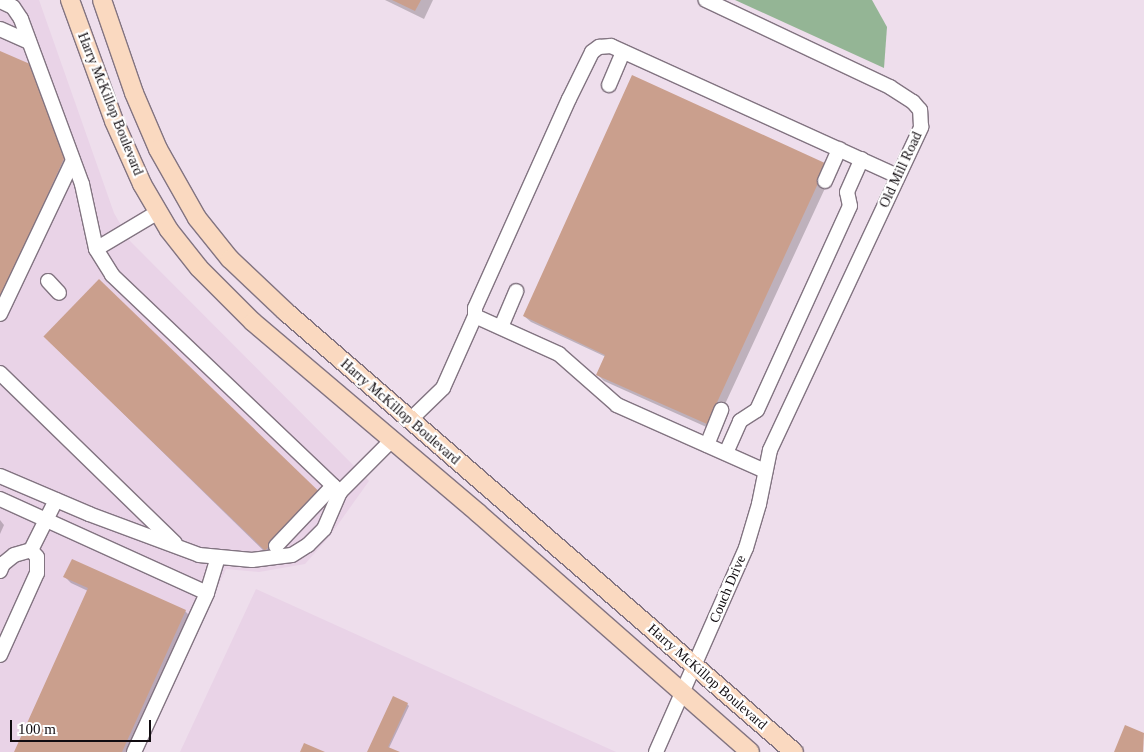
<!DOCTYPE html>
<html>
<head>
<meta charset="utf-8">
<style>
	body { margin:0 }
	#map { position:relative; width:1144px; height:752px; overflow:hidden; background:#eedeec; font-family:Georgia,serif }
	div>[style] { position:absolute }
	[style*='--x'] { left:calc(var(--x)*1px); top:calc(var(--y)*1px); width:calc(var(--w)*1px); rotate:calc(var(--a)*1deg) }
	.built>* { inset:0; background:#e9d3e7 }
	.forest>* { inset:0; background:#94b595 }
	.shadow>* { inset:0; background:#0003 }
	.building>* { inset:0; background:#ca9f8d; transform-origin:0 0 }
	.roads { filter:drop-shadow(1px 0 #827481) drop-shadow(-1px 0 #827481) drop-shadow(0 1px #827481) drop-shadow(0 -1px #827481) }
	.minor>* { height:14px; margin:-7px; padding:0 7px; transform-origin:7px; border-radius:7px; background:#fff }
	.major>* { height:18px; margin:-9px; padding:0 9px; transform-origin:9px; border-radius:9px; background:#fad9c0 }
	span { translate:-50% -50%; white-space:nowrap; text-align:center; line-height:1.15; -webkit-text-stroke:4.5px #fff; paint-order:stroke }
	.street-label { font-size:14px; color:#110c10 }
	.scale { position:absolute; left:10px; top:720px; width:141px; height:22px; box-sizing:border-box; border:2px solid #110c10; border-top:0; padding-left:6px; font-size:15px; line-height:18px; white-space:nowrap; color:#110c10; -webkit-text-stroke:4px #fff; paint-order:stroke }
</style>
</head>
<body>
<div id="map">
	<div class="built">
		<i style="clip-path:polygon(0 0,39px 0,114px 213px,130px 241px,369px 481px,329px 537px,305px 564px,259px 572px,226px 569px,140px 752px,0 752px)"></i>
		<i style="clip-path:polygon(256px 589px,616px 752px,180px 752px)"></i>
	</div>
	<div class="forest">
		<i style="clip-path:polygon(735px 0,872px 0,887px 27px,884px 68px)"></i>
	</div>
	<div class="shadow">
		<i style="clip-path:polygon(385px 0,433px 0,424px 19px)"></i>
		<i style="clip-path:polygon(0 55px,29px 65px,35px 71px,72px 161px,0 319px)"></i>
		<i style="clip-path:polygon(833px 171px,713px 430px,604px 381px,598px 375px,606px 357px,531px 322px,524px 316px)"></i>
		<i style="clip-path:polygon(44px 336px,324px 501px,270px 557px)"></i>
		<i style="clip-path:polygon(0 520px,4px 525px,0 534px)"></i>
		<i style="clip-path:polygon(65px 577px,185px 611px,191px 617px,130px 752px,15px 752px,88px 591px,71px 583px)"></i>
		<i style="clip-path:polygon(407px 704px,409px 706px,389px 748px,397px 752px,368px 752px)"></i>
	</div>
	<div class="building">
		<i style="clip-path:polygon(392px 0,421px 0,415px 11px)"></i>
		<i style="clip-path:polygon(0 51px,30px 64px,66px 154px,0 300px)"></i>
		<i style="clip-path:polygon(632px 75px,827px 164px,707px 424px,596px 375px,605px 355px,523px 316px)"></i>
		<i style="left:99px;top:279px;width:308px;height:80px;rotate:44deg"></i>
		<i style="clip-path:polygon(72px 559px,186px 610px,122px 752px,14px 752px,88px 588px,63px 577px)"></i>
		<i style="clip-path:polygon(393px 696px,408px 703px,388px 747px,400px 752px,367px 752px)"></i>
		<i style="clip-path:polygon(1125px 725px,1144px 733px,1143px 752px,1114px 752px)"></i>
		<i style="clip-path:polygon(304px 743px,325px 752px,300px 752px)"></i>
	</div>
	<div class="roads">
		<div class="minor">
			<i style="--x:0;--y:1;--w:14;--a:25"></i>
			<i style="--x:13;--y:7;--w:14;--a:56"></i>
			<i style="--x:21;--y:19;--w:176;--a:69.7"></i>
			<i style="--x:82;--y:184;--w:66;--a:77.8"></i>
			<i style="--x:96;--y:249;--w:72;--a:-30.8"></i>
			<i style="--x:0;--y:29;--w:32;--a:24"></i>
			<i style="--x:609;--y:85;--w:36;--a:-67"></i>
			<i style="--x:825;--y:181;--w:35;--a:-66"></i>
			<i style="--x:96;--y:249;--w:31;--a:58"></i>
			<i style="--x:112;--y:275;--w:315;--a:43.6"></i>
			<i style="--x:48;--y:281;--w:16;--a:47"></i>
			<i style="--x:0;--y:314;--w:170;--a:-64.6"></i>
			<i style="--x:501;--y:327;--w:39;--a:-67"></i>
			<i style="--x:0;--y:373;--w:244;--a:44.2"></i>
			<i style="--x:410;--y:420;--w:46;--a:-44.1"></i>
			<i style="--x:443;--y:388;--w:79;--a:-66"></i>
			<i style="--x:707;--y:445;--w:38;--a:-68"></i>
			<i style="--x:726;--y:453;--w:35;--a:-66"></i>
			<i style="--x:740;--y:421;--w:20;--a:-33"></i>
			<i style="--x:757;--y:410;--w:224;--a:-65.5"></i>
			<i style="--x:850;--y:206;--w:14;--a:-102"></i>
			<i style="--x:847;--y:192;--w:36;--a:-66"></i>
			<i style="--x:765;--y:471;--w:162;--a:-156"></i>
			<i style="--x:617;--y:405;--w:77;--a:-138.7"></i>
			<i style="--x:559;--y:354;--w:92;--a:-155.7"></i>
			<i style="--x:475;--y:316;--w:8;--a:-90"></i>
			<i style="--x:475;--y:308;--w:229;--a:-65.8"></i>
			<i style="--x:569;--y:99;--w:52;--a:-63.9"></i>
			<i style="--x:592;--y:52;--w:9;--a:-36"></i>
			<i style="--x:599;--y:47;--w:12;--a:-5"></i>
			<i style="--x:611;--y:46;--w:315;--a:24.4"></i>
			<i style="--x:0;--y:476;--w:97;--a:23.1"></i>
			<i style="--x:89;--y:514;--w:117;--a:20.4"></i>
			<i style="--x:199;--y:555;--w:53;--a:5.4"></i>
			<i style="--x:252;--y:560;--w:40;--a:-7.1"></i>
			<i style="--x:292;--y:555;--w:19;--a:-32"></i>
			<i style="--x:308;--y:545;--w:23;--a:-45"></i>
			<i style="--x:324;--y:529;--w:40;--a:-66.6"></i>
			<i style="--x:340;--y:492;--w:74;--a:-45"></i>
			<i style="--x:0;--y:499;--w:227;--a:24.4"></i>
			<i style="--x:276;--y:546;--w:83;--a:-46.5"></i>
			<i style="--x:0;--y:571;--w:8;--a:-67"></i>
			<i style="--x:3;--y:564;--w:14;--a:-39"></i>
			<i style="--x:14;--y:555;--w:18;--a:-16"></i>
			<i style="--x:31;--y:550;--w:56;--a:-63.4"></i>
			<i style="--x:0;--y:655;--w:90;--a:-65.7"></i>
			<i style="--x:37;--y:573;--w:16;--a:-90"></i>
			<i style="--x:37;--y:557;--w:9;--a:-131"></i>
			<i style="--x:134;--y:752;--w:175;--a:-65.3"></i>
			<i style="--x:207;--y:593;--w:37;--a:-73"></i>
			<i style="--x:656;--y:752;--w:223;--a:-66.2"></i>
			<i style="--x:746;--y:548;--w:46;--a:-73.5"></i>
			<i style="--x:759;--y:504;--w:55;--a:-78.5"></i>
			<i style="--x:770;--y:450;--w:357;--a:-64.9"></i>
			<i style="--x:921;--y:127;--w:17;--a:-93"></i>
			<i style="--x:920;--y:110;--w:11;--a:-131"></i>
			<i style="--x:913;--y:102;--w:27;--a:-147"></i>
			<i style="--x:890;--y:87;--w:204;--a:-154.7"></i>
		</div>
		<div class="major">
			<i style="--x:70;--y:0;--w:129;--a:70"></i>
			<i style="--x:114;--y:121;--w:69;--a:66"></i>
			<i style="--x:142;--y:184;--w:53;--a:59.6"></i>
			<i style="--x:169;--y:230;--w:48;--a:51.7"></i>
			<i style="--x:199;--y:268;--w:76;--a:45"></i>
			<i style="--x:253;--y:322;--w:295;--a:40.3"></i>
			<i style="--x:478;--y:513;--w:362;--a:41.3"></i>
			<i style="--x:102;--y:0;--w:98;--a:71"></i>
			<i style="--x:134;--y:93;--w:61;--a:66.8"></i>
			<i style="--x:158;--y:149;--w:79;--a:60.5"></i>
			<i style="--x:197;--y:218;--w:53;--a:51.2"></i>
			<i style="--x:230;--y:259;--w:77;--a:43.4"></i>
			<i style="--x:286;--y:312;--w:672;--a:40.9"></i>
		</div>
	</div>
	<div class="street-label">
		<span style="left:110px;top:104px;rotate:68deg">Harry McKillop Boulevard</span>
		<span style="left:901px;top:170px;rotate:-65deg">Old Mill Road</span>
		<span style="left:400px;top:412px;rotate:41deg">Harry McKillop Boulevard</span>
		<span style="left:728px;top:589px;rotate:-67deg">Couch Drive</span>
		<span style="left:707px;top:677px;rotate:41deg">Harry McKillop Boulevard</span>
	</div>
	<div class="scale">100 m</div>
</div>
</body>
</html>
